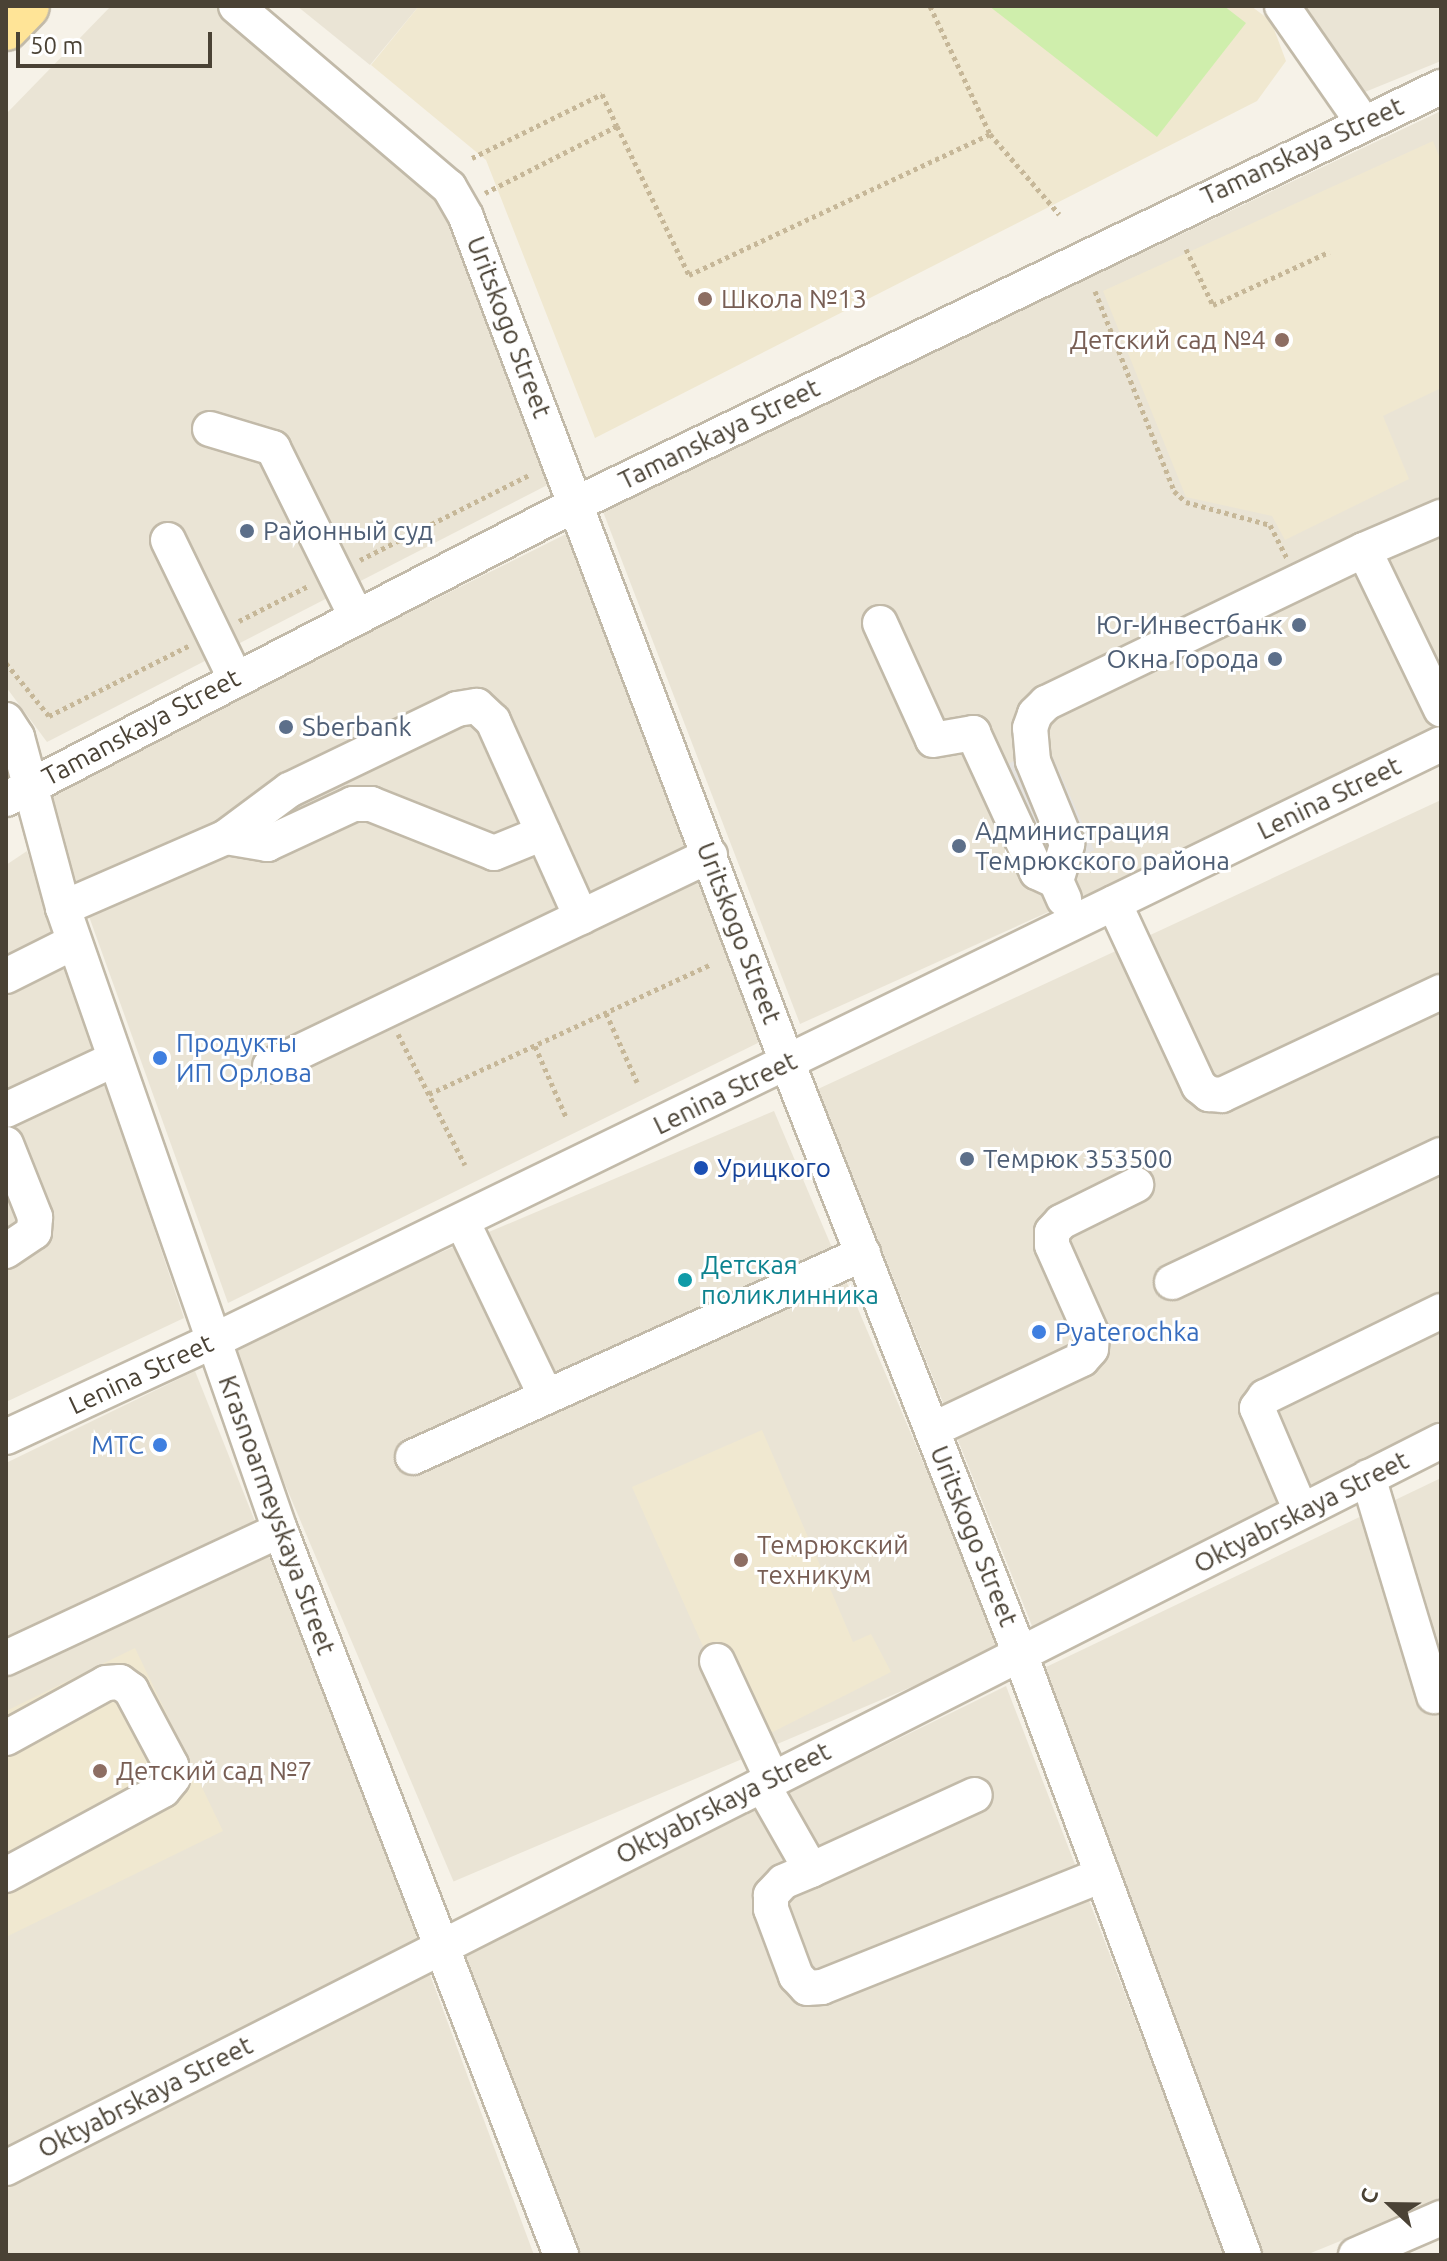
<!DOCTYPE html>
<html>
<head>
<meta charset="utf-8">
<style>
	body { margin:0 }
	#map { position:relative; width:1447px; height:2261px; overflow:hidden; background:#f6f2e8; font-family:Ubuntu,sans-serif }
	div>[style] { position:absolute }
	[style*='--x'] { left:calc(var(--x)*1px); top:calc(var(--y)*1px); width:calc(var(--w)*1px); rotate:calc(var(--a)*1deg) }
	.residential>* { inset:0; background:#eae4d5; transform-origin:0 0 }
	.education>* { inset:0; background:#f0e8d0 }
	.green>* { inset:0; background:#cfeeac }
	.parking>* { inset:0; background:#e6e4e0; transform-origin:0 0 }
	.path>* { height:5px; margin-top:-2.5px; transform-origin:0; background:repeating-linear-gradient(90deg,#c6b798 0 4px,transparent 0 8px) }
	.roads { filter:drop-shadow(2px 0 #c2baa9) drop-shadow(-2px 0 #c2baa9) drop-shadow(0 2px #c2baa9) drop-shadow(0 -2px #c2baa9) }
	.minor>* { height:34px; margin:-17px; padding:0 17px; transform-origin:17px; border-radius:17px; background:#fff }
	.major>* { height:44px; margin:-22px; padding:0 22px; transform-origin:22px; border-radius:22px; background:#ffe497 }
	.dots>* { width:22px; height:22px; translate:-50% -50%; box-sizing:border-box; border:4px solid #fff; border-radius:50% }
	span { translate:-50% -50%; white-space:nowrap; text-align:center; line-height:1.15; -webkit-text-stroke:6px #fff; paint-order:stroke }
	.street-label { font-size:26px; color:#4a4235 }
	.education-label { font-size:26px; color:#785e54 }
	.left { translate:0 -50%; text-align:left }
	.right { translate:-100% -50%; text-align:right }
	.service-label { font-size:26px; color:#4e5e75 }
	.shop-label { font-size:26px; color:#366cbe }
	.transit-label { font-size:26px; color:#164399 }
	.culture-label { font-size:26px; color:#0d838f }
	.frame { position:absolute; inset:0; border:8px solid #4a4235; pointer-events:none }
	.north { position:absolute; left:1351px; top:2165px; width:80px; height:80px; -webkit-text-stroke:6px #fff; paint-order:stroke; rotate:292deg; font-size:22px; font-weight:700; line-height:32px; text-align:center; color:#4a4235 }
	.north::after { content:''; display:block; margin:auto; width:28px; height:36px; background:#4a4235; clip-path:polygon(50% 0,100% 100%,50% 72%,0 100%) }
	.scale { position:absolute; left:16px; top:32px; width:196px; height:36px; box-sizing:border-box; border:4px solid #4a4235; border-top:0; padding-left:10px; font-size:24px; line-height:28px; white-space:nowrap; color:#4a4235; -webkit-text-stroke:6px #fff; paint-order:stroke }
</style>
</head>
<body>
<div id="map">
	<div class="residential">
		<i style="clip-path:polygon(111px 6px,215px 6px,406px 166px,442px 202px,559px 479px,47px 742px,6px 687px,6px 114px)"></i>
		<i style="clip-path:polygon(297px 6px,419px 6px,370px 65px)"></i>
		<i style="clip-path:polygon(1303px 6px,1441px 6px,1441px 61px,1365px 92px)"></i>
		<i style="clip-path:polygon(1441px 111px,1441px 735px,800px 1024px,602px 509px)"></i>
		<i style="clip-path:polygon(568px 533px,772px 1036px,228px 1303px,45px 794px)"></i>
		<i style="clip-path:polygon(1441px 800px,1441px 1420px,1032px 1626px,818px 1089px)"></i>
		<i style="clip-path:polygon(27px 851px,184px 1318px,6px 1402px,6px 865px)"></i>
		<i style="left:774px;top:1111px;width:584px;height:596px;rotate:67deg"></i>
		<i style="clip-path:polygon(195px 1371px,421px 1937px,6px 2152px,6px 1463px)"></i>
		<i style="clip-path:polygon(1441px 1478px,1441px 2200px,1306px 2255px,1264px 2255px,1042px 1669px)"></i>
		<i style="clip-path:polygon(1006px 1686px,1226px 2255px,573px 2255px,454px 1957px)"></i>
		<i style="clip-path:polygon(429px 1972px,534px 2255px,6px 2255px,6px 2188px)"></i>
	</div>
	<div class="education">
		<i style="clip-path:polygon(419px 6px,1251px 6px,1271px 21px,1286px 61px,1257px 101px,595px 438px,486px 160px,371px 65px)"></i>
		<i style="clip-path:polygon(1433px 141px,1441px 161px,1441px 388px,1383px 416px,1409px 479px,1285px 540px,1272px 516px,1186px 497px,1103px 291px)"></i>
		<i style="clip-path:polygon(762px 1430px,853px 1642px,871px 1634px,891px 1672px,747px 1745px,632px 1487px)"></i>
		<i style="clip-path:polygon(135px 1648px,223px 1831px,6px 1937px,6px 1711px)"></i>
	</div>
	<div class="green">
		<i style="clip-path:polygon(989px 6px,1224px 6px,1246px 23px,1157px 137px)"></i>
	</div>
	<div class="parking">
		<i style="left:1048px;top:746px;width:114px;height:57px;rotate:66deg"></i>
	</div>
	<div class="path">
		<i style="--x:930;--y:6;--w:141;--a:64.9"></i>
		<i style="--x:472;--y:158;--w:145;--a:-26.2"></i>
		<i style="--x:602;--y:94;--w:35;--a:65"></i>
		<i style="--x:485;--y:193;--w:148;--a:-26.9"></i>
		<i style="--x:617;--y:126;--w:165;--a:64.2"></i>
		<i style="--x:689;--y:275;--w:332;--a:-25.1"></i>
		<i style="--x:990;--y:134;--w:106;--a:49.2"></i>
		<i style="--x:1186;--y:249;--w:62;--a:64.3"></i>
		<i style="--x:1213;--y:305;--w:128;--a:-24.6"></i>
		<i style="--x:1095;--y:291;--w:215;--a:68.4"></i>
		<i style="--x:1174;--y:491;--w:16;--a:43"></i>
		<i style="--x:1186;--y:502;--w:87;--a:15.3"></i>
		<i style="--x:1270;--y:525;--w:37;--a:63"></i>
		<i style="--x:360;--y:560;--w:191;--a:-26.7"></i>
		<i style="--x:239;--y:621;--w:77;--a:-26.9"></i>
		<i style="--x:6;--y:663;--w:68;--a:50.9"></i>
		<i style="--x:49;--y:716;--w:158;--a:-26.7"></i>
		<i style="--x:606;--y:1013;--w:76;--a:65.8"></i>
		<i style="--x:398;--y:1034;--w:147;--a:62.9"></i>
		<i style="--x:535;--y:1046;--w:77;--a:66.4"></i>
		<i style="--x:429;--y:1094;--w:311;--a:-24.7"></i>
	</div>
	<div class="roads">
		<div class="minor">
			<i style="--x:236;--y:6;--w:280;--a:40.4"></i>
			<i style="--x:449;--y:187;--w:34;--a:60"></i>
			<i style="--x:466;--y:217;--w:904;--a:69.2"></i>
			<i style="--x:787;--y:1062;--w:636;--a:68.52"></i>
			<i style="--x:1020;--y:1654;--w:641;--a:69.56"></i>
			<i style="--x:1282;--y:6;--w:140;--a:55.2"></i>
			<i style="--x:210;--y:429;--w:66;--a:16.8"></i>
			<i style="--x:273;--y:448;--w:187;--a:63.7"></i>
			<i style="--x:168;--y:540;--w:153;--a:64.1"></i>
			<i style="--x:1364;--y:550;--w:84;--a:-23.2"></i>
			<i style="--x:880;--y:623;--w:128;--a:65.6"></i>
			<i style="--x:933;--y:740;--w:41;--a:-9.9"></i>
			<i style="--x:973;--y:733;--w:153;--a:65.3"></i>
			<i style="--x:1037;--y:872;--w:21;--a:25"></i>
			<i style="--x:1056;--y:881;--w:20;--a:66"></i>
			<i style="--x:6;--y:720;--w:20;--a:57"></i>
			<i style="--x:17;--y:737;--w:177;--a:74.9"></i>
			<i style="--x:63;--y:908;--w:659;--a:70.77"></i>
			<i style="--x:280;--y:1530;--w:778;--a:68.81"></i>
			<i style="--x:6;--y:799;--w:644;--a:-27.36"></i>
			<i style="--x:578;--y:503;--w:958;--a:-25.74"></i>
			<i style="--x:226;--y:837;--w:79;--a:-36.7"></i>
			<i style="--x:289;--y:790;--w:187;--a:-25.7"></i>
			<i style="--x:457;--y:709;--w:20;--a:-9"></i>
			<i style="--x:477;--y:706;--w:22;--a:43"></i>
			<i style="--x:493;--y:721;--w:215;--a:65.8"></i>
			<i style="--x:1056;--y:881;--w:39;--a:-73"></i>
			<i style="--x:1067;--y:844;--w:90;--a:-112.3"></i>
			<i style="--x:1033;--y:761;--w:33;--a:-95"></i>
			<i style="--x:1030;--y:728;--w:15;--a:-70"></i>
			<i style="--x:1035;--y:714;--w:16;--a:-45"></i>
			<i style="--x:1046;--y:703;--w:353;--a:-25.7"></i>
			<i style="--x:1364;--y:550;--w:177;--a:64.2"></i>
			<i style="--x:1114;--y:903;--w:202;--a:65.1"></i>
			<i style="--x:1199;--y:1086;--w:13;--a:39"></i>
			<i style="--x:1209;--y:1094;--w:13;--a:4"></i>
			<i style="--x:1222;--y:1095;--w:242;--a:-25.2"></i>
			<i style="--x:63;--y:908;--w:178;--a:-23.5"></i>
			<i style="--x:226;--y:837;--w:42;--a:9.7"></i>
			<i style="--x:267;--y:844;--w:95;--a:-24.9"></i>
			<i style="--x:353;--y:804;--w:18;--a:0"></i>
			<i style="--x:371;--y:804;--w:132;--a:21.7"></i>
			<i style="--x:494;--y:853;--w:53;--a:-22.2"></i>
			<i style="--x:6;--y:976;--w:76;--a:-26.6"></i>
			<i style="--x:270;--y:1066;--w:488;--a:-25.6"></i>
			<i style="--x:6;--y:1110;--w:120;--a:-25.1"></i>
			<i style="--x:6;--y:1144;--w:79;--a:68.3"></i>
			<i style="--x:35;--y:1217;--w:15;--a:94"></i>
			<i style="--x:34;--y:1232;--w:34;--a:146"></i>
			<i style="--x:462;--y:1221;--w:194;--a:64.4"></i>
			<i style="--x:1172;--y:1282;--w:297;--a:-25.3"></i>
			<i style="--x:932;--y:1430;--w:166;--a:-25.3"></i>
			<i style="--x:1082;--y:1359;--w:13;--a:-48"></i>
			<i style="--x:1091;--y:1349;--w:14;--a:-86"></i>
			<i style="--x:1092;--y:1335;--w:98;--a:-114"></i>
			<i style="--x:1052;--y:1245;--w:13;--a:-90"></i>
			<i style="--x:1052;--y:1232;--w:13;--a:-48"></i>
			<i style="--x:1061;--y:1222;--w:84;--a:-26.3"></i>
			<i style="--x:6;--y:1437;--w:228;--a:-24.9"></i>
			<i style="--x:213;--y:1341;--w:1365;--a:-25.93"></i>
			<i style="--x:413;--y:1457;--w:494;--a:-24.3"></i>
			<i style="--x:1368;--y:1477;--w:229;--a:73.2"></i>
			<i style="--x:1301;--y:1511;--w:112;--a:-113.1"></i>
			<i style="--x:1257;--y:1408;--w:14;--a:-54"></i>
			<i style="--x:1265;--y:1397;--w:196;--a:-26"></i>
			<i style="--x:6;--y:1658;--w:302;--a:-25"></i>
			<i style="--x:717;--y:1661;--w:130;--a:65"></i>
			<i style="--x:6;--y:1738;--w:114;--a:-28.8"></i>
			<i style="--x:106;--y:1683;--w:14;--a:-4"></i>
			<i style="--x:120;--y:1682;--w:14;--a:36"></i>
			<i style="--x:131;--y:1690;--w:85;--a:61.9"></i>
			<i style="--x:171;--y:1765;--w:14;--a:86"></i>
			<i style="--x:172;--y:1779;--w:14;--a:129"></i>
			<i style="--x:163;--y:1790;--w:179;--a:151.6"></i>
			<i style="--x:762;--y:1784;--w:99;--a:60.3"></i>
			<i style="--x:811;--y:1870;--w:180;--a:-24.6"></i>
			<i style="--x:811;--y:1870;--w:30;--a:157"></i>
			<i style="--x:783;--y:1882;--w:18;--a:133"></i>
			<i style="--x:771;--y:1895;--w:14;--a:90"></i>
			<i style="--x:771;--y:1909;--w:72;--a:69.5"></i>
			<i style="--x:796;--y:1976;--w:16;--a:47"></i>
			<i style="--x:807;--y:1988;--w:15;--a:-4"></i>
			<i style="--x:822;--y:1987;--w:302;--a:-21.8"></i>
			<i style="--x:6;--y:2168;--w:1609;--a:-26.87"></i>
			<i style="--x:1356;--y:2255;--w:93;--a:-23.5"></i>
		</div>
		<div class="major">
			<i style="--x:6;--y:28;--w:30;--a:-46"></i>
		</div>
	</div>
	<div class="dots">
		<i style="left:705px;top:299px;background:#8d6e63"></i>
		<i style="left:1282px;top:340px;background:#8d6e63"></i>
		<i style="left:247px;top:531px;background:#5c6f8a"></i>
		<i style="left:1299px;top:625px;background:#5c6f8a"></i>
		<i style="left:1275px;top:659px;background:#5c6f8a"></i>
		<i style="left:286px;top:727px;background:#5c6f8a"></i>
		<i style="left:959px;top:846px;background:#5c6f8a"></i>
		<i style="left:160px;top:1058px;background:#3f7fe0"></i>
		<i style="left:967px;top:1159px;background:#5c6f8a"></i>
		<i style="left:701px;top:1168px;background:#1a4fb4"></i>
		<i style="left:685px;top:1280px;background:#0f9aa8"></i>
		<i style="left:1039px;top:1332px;background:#3f7fe0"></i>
		<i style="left:160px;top:1445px;background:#3f7fe0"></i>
		<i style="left:741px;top:1560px;background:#8d6e63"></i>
		<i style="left:100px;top:1771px;background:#8d6e63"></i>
	</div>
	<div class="street-label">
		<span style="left:1302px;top:151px;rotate:-25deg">Tamanskaya Street</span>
		<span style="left:509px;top:327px;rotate:69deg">Uritskogo Street</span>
		<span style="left:719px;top:434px;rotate:-26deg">Tamanskaya Street</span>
		<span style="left:141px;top:727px;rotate:-28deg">Tamanskaya Street</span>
		<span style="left:1329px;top:798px;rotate:-26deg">Lenina Street</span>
		<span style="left:739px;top:933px;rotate:69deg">Uritskogo Street</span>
		<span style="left:725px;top:1093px;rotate:-26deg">Lenina Street</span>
		<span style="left:141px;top:1374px;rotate:-25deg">Lenina Street</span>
		<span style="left:1301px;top:1512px;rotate:-27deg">Oktyabrskaya Street</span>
		<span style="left:277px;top:1515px;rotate:70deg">Krasnoarmeyskaya Street</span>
		<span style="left:974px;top:1536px;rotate:68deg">Uritskogo Street</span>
		<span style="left:723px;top:1803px;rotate:-27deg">Oktyabrskaya Street</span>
		<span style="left:145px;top:2097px;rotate:-27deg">Oktyabrskaya Street</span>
	</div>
	<div class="education-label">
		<span class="left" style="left:721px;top:299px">Школа №13</span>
		<span class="right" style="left:1266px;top:340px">Детский сад №4</span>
		<span class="left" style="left:757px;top:1560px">Темрюкский<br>техникум</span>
		<span class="left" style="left:116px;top:1771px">Детский сад №7</span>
	</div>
	<div class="service-label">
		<span class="left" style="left:263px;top:531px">Районный суд</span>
		<span class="right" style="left:1283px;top:625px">Юг-Инвестбанк</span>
		<span class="right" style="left:1259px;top:659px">Окна Города</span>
		<span class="left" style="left:302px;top:727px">Sberbank</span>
		<span class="left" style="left:975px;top:846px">Администрация<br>Темрюкского района</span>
		<span class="left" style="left:983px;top:1159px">Темрюк 353500</span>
	</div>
	<div class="shop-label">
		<span class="left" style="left:176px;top:1058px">Продукты<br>ИП Орлова</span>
		<span class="left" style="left:1055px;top:1332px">Pyaterochka</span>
		<span class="right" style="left:144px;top:1445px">МТС</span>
	</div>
	<div class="transit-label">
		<span class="left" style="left:717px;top:1168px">Урицкого</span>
	</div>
	<div class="culture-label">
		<span class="left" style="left:701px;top:1280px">Детская<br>поликлинника</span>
	</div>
	<div class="frame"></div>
	<div class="north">С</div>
	<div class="scale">50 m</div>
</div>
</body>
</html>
